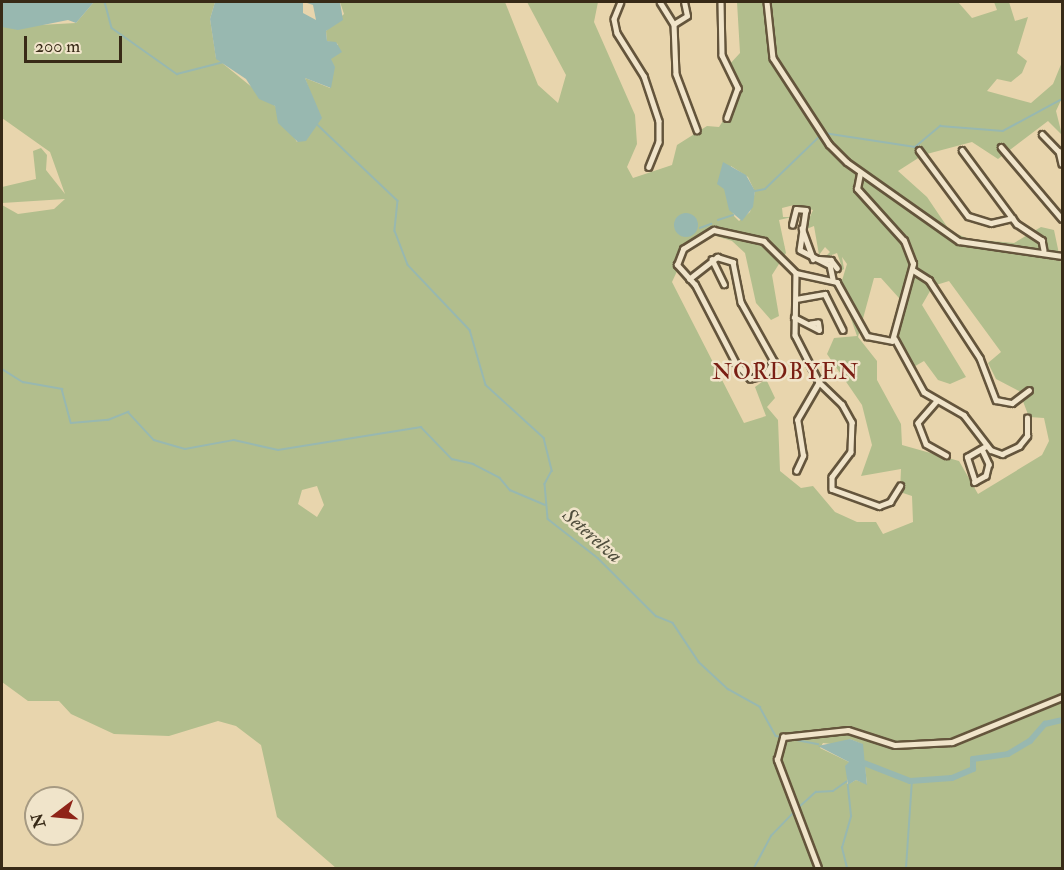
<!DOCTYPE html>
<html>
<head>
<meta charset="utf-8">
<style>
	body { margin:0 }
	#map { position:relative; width:1064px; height:870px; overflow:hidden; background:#e8d5ad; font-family:"IM FELL Double Pica",serif }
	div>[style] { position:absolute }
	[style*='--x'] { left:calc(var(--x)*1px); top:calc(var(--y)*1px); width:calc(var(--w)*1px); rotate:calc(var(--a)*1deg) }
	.green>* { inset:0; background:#b2be8d }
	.water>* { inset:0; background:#98b8b0 }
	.round { border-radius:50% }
	.stream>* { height:1.5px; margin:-0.75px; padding:0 0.75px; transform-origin:0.75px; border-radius:0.75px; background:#98b8b0 }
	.river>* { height:6px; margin:-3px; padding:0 3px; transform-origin:3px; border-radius:3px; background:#98b8b0 }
	.roads { filter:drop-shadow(2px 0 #64553c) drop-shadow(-2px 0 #64553c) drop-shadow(0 2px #64553c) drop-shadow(0 -2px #64553c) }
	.minor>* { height:4.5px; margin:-2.25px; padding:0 2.25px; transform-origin:2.25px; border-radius:2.25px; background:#f0e4ca }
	span { translate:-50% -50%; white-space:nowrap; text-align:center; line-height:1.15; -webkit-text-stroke:5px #f0e4ca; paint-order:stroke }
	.water-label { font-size:21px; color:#504e3d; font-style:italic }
	.quarter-label { font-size:22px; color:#7a1f14; letter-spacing:1.5px }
	.frame { position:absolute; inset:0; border:3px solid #382a17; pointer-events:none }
	.north { position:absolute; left:24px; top:786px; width:60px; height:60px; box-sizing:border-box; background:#f0e4ca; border:2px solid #a69a82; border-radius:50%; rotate:254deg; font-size:16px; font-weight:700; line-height:24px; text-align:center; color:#382a17 }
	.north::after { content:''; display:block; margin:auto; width:21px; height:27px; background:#8f2418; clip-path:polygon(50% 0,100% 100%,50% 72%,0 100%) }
	.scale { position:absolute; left:24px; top:36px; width:98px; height:27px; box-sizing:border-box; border:3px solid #382a17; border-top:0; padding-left:8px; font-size:18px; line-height:21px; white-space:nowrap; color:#382a17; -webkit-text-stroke:4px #f0e4ca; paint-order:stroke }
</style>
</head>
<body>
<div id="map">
	<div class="green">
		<i style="clip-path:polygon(evenodd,94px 2px,215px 2px,210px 19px,216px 58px,275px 106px,297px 142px,319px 117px,305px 78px,330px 88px,330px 59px,338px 44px,327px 41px,326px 31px,344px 14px,340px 2px,505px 2px,538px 85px,558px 103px,566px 75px,527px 2px,598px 2px,594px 22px,635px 115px,637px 144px,627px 167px,633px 178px,672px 165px,677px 145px,707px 126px,719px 127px,738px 98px,728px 66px,740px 53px,737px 2px,958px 2px,972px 18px,997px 10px,994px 2px,1009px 2px,1015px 21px,1028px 17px,1017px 53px,1027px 61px,1022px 73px,1011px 82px,997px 79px,987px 91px,1031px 103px,1053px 84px,1062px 62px,1062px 98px,1056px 111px,1062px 135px,1048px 121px,998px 159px,972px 142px,923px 155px,898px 171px,927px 197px,950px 231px,969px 239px,1014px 243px,1041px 227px,1054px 230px,1062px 268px,1062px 868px,336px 868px,277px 817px,261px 745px,236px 726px,218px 721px,169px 736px,114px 734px,71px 714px,59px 701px,28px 701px,2px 682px,2px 205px,18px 214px,54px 209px,65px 199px,2px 203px,2px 187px,36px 179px,33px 151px,41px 148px,47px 155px,46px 170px,65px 194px,50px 152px,2px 118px,2px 27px,76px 23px,94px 2px,731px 166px,748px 177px,755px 192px,750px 212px,739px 221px,733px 215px,731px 166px,94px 2px,794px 205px,813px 210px,804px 230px,814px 226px,819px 255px,825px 247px,830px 252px,824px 258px,837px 253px,842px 267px,827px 261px,835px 275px,844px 269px,842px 257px,847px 264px,840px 287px,857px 336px,834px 338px,827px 354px,862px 405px,872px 445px,861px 476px,901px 469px,900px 492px,912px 496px,913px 522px,883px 534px,876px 522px,857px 522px,835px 512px,813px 486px,801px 488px,780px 471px,778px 420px,767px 407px,775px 398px,766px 379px,755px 387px,766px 416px,744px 423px,672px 282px,690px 243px,713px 235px,732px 241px,745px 253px,756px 303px,771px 320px,779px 316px,772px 275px,786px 253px,779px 220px,792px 217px,783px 217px,782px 208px,794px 205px,94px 2px,874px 278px,881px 278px,899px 298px,897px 338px,910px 369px,924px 361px,938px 380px,950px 384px,966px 377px,922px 305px,933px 286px,949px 281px,1001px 352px,988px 363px,996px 379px,1019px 391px,1029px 417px,1044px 418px,1049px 441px,1042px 455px,978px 494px,959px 461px,902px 445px,901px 424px,877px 380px,877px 361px,858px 337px,874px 278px,94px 2px,317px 486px,324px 505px,317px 517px,298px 504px,302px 490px,317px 486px,94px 2px,850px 739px,862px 744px,867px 784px,856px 780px,847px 785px,849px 762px,820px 748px,823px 743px,840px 745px,850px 739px)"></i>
	</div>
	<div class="water">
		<i style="clip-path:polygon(2px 2px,94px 2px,76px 23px,68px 20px,18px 30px,2px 27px)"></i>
		<i style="clip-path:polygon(215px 2px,303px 2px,303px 13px,316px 20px,313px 5px,304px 2px,340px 2px,343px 20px,326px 31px,327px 41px,336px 42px,342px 52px,331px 59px,335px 67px,331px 88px,305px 78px,322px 118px,306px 141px,298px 142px,278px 123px,275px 106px,259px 99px,246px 79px,216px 59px,210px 19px)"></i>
		<i style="clip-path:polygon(723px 162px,746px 175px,755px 191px,753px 207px,742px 221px,729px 210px,724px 189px,717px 184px)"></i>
		<i class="round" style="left:674px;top:213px;width:24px;height:24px"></i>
		<i style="clip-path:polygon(850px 739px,863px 744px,867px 785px,856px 780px,848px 785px,845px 766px,849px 762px,818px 746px)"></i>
	</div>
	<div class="stream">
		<i style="--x:105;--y:2;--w:27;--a:75"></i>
		<i style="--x:112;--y:28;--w:80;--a:35.3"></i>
		<i style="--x:177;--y:74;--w:49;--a:-14.3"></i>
		<i style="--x:318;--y:125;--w:110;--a:43.5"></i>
		<i style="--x:398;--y:201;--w:30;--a:96"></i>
		<i style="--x:395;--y:231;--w:36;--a:69"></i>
		<i style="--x:408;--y:265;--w:90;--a:46.4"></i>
		<i style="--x:470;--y:330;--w:57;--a:73.8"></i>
		<i style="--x:486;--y:385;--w:79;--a:42.4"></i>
		<i style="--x:544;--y:438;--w:34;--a:76"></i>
		<i style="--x:552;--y:471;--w:15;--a:118"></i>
		<i style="--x:545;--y:484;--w:35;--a:85"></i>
		<i style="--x:548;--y:519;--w:63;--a:38"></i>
		<i style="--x:598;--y:558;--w:82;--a:45"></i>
		<i style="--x:656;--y:616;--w:18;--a:22"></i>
		<i style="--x:673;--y:623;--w:47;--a:56.3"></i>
		<i style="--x:699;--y:662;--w:40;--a:43"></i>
		<i style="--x:728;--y:689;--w:37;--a:29"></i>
		<i style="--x:760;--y:707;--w:33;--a:61"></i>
		<i style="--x:776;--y:736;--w:43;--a:10.8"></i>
		<i style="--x:824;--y:133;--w:92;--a:8.7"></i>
		<i style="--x:915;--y:147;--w:33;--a:-40"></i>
		<i style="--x:940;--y:126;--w:63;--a:4.5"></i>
		<i style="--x:1003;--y:131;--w:67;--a:-28.5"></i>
		<i style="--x:755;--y:191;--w:10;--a:-11"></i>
		<i style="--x:765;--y:189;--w:76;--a:-43.9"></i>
		<i style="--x:718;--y:220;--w:16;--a:-18"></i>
		<i style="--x:700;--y:228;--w:12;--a:-20"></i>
		<i style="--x:2;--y:369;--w:25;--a:32"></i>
		<i style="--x:23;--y:382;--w:40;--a:10"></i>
		<i style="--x:62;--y:389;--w:35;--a:75"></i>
		<i style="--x:71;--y:423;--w:37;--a:-5"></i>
		<i style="--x:108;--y:420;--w:22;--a:-22"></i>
		<i style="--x:128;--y:412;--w:38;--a:47"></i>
		<i style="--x:154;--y:440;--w:32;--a:16"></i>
		<i style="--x:185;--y:449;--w:50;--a:-10.4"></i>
		<i style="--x:234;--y:440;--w:45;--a:12.8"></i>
		<i style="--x:278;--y:450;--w:145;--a:-9.1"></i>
		<i style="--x:421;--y:427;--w:45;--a:45.9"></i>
		<i style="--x:452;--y:459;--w:22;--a:13"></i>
		<i style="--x:473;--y:464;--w:30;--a:27"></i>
		<i style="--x:500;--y:478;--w:16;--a:50"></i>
		<i style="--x:510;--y:490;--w:38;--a:23"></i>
		<i style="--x:798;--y:808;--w:24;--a:-42"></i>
		<i style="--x:816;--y:792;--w:17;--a:-3"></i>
		<i style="--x:833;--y:791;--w:16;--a:-35"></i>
		<i style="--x:754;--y:868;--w:36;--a:-62"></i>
		<i style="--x:771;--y:836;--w:35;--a:-46"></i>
		<i style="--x:847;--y:868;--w:21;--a:-104"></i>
		<i style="--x:842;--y:848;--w:33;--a:-74"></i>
		<i style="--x:851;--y:816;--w:31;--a:-96"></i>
		<i style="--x:906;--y:868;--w:87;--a:-86.1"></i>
	</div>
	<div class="river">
		<i style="--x:864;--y:763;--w:49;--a:21.4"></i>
		<i style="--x:910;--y:781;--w:42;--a:-4.1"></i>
		<i style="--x:952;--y:778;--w:23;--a:-23"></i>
		<i style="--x:973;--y:769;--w:10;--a:-90"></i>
		<i style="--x:973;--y:759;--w:35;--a:-8"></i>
		<i style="--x:1008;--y:754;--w:26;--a:-31"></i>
		<i style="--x:1030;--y:741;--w:23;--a:-49"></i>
		<i style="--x:1045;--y:724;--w:17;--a:-13"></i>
	</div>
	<div class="roads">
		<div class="minor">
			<i style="--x:621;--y:2;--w:18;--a:112"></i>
			<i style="--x:614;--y:19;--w:14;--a:78"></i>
			<i style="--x:617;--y:33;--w:51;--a:57.9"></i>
			<i style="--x:644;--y:76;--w:47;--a:71.6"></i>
			<i style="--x:659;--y:121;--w:21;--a:90"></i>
			<i style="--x:659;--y:142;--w:27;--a:112"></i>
			<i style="--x:660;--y:2;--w:26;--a:58"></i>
			<i style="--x:674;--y:24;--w:15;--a:-32"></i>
			<i style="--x:687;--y:16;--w:14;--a:-102"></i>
			<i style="--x:721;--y:2;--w:53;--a:88.9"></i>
			<i style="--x:722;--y:55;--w:37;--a:64"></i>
			<i style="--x:738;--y:88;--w:32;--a:110"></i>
			<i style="--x:767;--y:2;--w:56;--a:83.9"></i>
			<i style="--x:773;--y:58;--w:103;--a:56.9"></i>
			<i style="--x:829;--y:144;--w:25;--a:45"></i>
			<i style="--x:847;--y:162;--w:137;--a:35.2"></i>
			<i style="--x:959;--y:241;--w:104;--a:8.3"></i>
			<i style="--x:674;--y:24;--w:50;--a:87.7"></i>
			<i style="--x:676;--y:74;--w:60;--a:69.4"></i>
			<i style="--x:1042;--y:134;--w:29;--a:46"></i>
			<i style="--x:1001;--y:147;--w:94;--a:49.7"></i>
			<i style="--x:919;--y:150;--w:82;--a:53.4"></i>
			<i style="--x:968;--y:216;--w:24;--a:17"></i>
			<i style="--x:991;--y:223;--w:22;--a:-13"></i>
			<i style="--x:962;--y:150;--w:92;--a:53.4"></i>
			<i style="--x:1017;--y:224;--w:30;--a:33"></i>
			<i style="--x:1042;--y:240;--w:10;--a:79"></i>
			<i style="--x:1059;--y:151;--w:13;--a:77"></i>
			<i style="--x:792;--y:225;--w:16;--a:-76"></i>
			<i style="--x:796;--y:209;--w:10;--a:6"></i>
			<i style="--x:806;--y:210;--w:40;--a:98.5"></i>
			<i style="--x:800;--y:250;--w:34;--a:27"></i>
			<i style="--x:830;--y:265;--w:14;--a:78"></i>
			<i style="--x:802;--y:228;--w:33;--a:70"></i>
			<i style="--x:712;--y:259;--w:28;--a:64"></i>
			<i style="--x:819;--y:259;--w:12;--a:5"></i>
			<i style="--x:831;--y:260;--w:10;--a:53"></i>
			<i style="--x:913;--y:270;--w:19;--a:32"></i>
			<i style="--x:929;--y:280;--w:93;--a:56.8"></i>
			<i style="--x:980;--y:358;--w:45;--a:69.1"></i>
			<i style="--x:996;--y:400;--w:16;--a:11"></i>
			<i style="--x:1012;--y:403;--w:21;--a:-37"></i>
			<i style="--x:796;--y:273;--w:62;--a:90.9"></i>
			<i style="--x:795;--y:335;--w:53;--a:62.9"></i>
			<i style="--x:819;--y:382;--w:32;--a:44"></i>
			<i style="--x:842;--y:404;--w:21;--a:61"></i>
			<i style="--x:852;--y:422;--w:30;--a:92"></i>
			<i style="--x:851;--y:452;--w:31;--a:127"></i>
			<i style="--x:832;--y:477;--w:12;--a:90"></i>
			<i style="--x:832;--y:489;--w:50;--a:19.9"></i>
			<i style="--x:879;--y:506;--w:12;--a:-20"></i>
			<i style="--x:890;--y:502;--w:19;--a:-58"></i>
			<i style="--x:689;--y:279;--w:36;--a:-38"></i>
			<i style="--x:717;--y:257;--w:17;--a:17"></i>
			<i style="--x:733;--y:262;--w:41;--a:78.7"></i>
			<i style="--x:741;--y:302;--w:68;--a:60.8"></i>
			<i style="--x:774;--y:361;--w:16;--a:120"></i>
			<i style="--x:766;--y:375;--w:16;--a:166"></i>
			<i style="--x:750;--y:379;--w:21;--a:-133"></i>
			<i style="--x:736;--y:364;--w:89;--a:-117.4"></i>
			<i style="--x:695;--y:285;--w:27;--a:-132"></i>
			<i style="--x:677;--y:265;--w:17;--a:-69"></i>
			<i style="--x:683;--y:249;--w:36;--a:-32"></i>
			<i style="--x:714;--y:230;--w:51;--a:12.4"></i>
			<i style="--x:764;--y:241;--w:45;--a:45"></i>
			<i style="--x:796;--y:273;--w:42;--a:12.4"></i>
			<i style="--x:837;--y:282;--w:62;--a:60.9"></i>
			<i style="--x:867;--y:336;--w:25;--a:11"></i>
			<i style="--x:892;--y:341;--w:80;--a:-74.7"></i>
			<i style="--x:913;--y:264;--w:25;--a:-111"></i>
			<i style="--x:904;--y:241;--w:70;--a:-132.1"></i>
			<i style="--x:857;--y:189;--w:16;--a:-79"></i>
			<i style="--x:796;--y:299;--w:29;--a:-10"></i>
			<i style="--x:825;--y:294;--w:40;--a:63.4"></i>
			<i style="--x:794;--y:317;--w:28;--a:27"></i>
			<i style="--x:819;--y:330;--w:7;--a:-98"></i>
			<i style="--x:818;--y:323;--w:7;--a:172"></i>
			<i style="--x:895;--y:339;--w:60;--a:61.3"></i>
			<i style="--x:924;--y:392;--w:46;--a:29.9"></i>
			<i style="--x:964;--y:415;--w:44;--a:52.4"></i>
			<i style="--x:991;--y:450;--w:12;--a:20"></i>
			<i style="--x:1002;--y:454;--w:19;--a:-25"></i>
			<i style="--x:1019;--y:446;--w:13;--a:-51"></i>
			<i style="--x:1027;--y:436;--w:18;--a:-90"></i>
			<i style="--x:937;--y:401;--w:29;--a:131"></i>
			<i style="--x:918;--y:423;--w:22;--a:69"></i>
			<i style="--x:926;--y:444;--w:23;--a:29"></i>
			<i style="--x:982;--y:449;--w:17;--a:65"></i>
			<i style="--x:989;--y:464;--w:12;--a:104"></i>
			<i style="--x:986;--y:476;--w:13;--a:151"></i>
			<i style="--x:975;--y:482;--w:26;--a:-108"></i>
			<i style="--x:967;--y:457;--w:22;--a:-30"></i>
			<i style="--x:796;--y:471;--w:17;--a:-65"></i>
			<i style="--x:803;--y:456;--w:36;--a:-99"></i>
			<i style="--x:797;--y:420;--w:44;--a:-59.9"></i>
			<i style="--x:818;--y:868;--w:116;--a:-110.8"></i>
			<i style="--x:777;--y:760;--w:24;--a:-75"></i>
			<i style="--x:783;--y:737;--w:65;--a:-6.1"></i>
			<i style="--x:848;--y:730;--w:49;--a:17.7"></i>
			<i style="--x:895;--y:745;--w:57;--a:-3"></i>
			<i style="--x:952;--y:742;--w:119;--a:-22.2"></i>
		</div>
	</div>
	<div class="water-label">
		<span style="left:592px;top:536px;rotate:41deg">Seterelva</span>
	</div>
	<div class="quarter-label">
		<span style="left:786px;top:373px">NORDBYEN</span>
	</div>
	<div class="frame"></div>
	<div class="north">N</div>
	<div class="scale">200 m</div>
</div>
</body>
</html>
